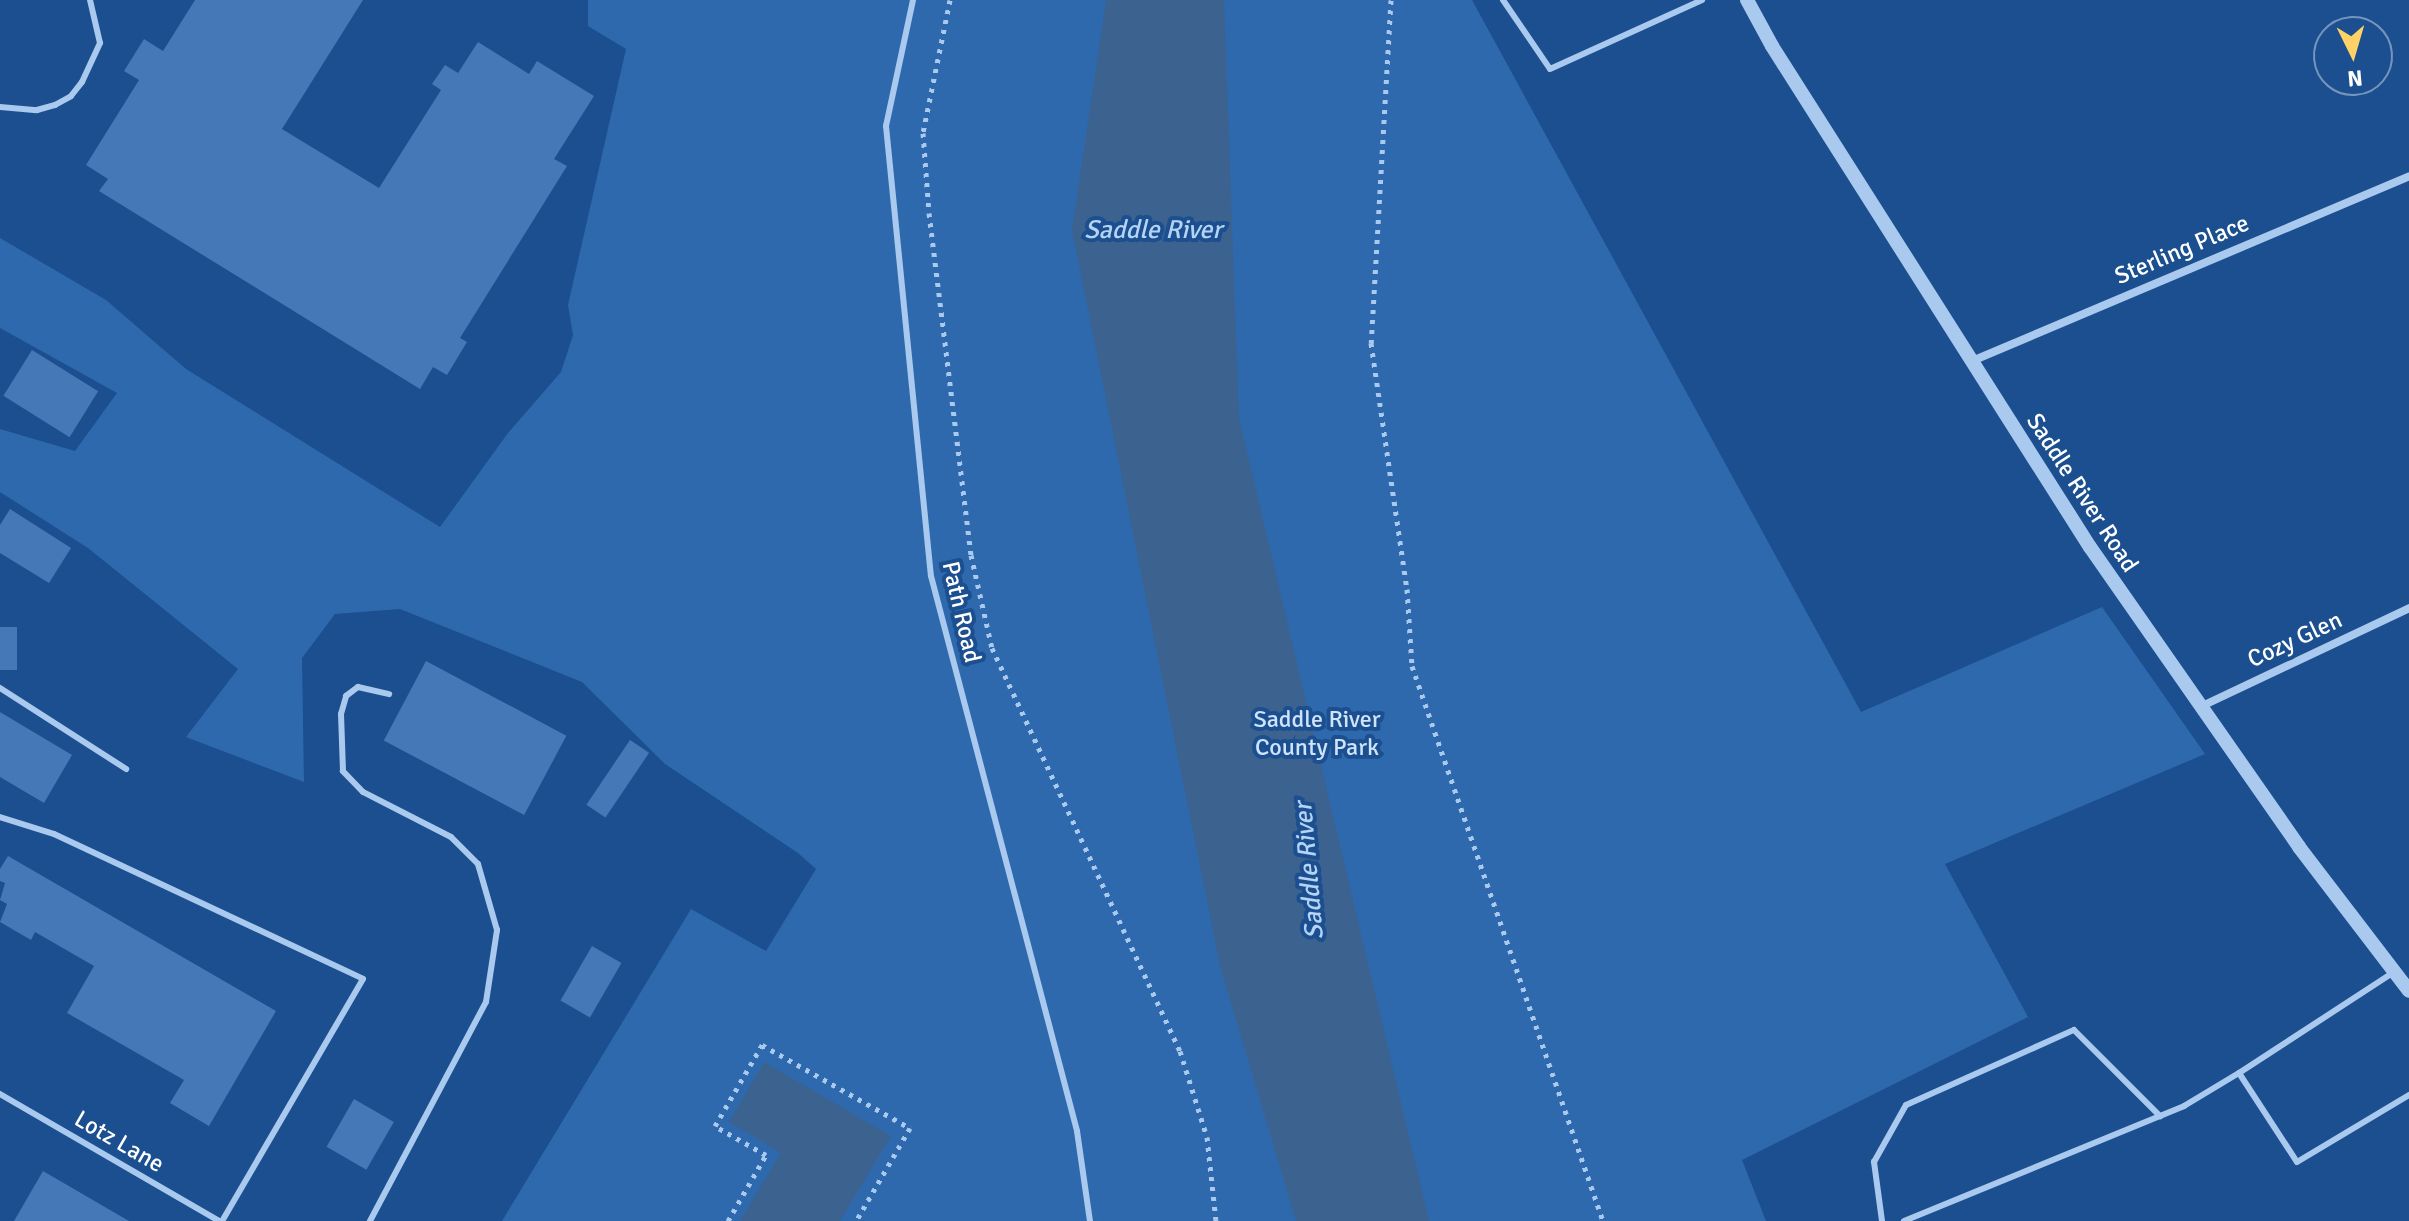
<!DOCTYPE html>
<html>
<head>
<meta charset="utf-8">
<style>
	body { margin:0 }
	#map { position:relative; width:2409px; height:1221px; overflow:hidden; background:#1b4f8f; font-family:Signika,sans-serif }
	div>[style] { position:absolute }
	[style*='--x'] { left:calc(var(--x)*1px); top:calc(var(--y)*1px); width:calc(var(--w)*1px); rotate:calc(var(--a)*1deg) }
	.green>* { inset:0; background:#2e69ad }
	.water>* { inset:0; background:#3c6290 }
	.building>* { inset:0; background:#4478b7; transform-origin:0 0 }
	.path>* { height:5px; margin-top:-2.5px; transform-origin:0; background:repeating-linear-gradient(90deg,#a9c9ee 0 4px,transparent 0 10px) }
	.service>* { height:6px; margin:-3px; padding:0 3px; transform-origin:3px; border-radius:3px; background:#a9c9ee }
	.minor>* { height:8px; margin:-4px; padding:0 4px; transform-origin:4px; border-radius:4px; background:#a9c9ee }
	.tertiary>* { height:14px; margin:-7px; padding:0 7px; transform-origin:7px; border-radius:7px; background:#a9c9ee }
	span { translate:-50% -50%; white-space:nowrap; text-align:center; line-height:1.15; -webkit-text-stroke:8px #1b4f8f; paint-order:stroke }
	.street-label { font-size:24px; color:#fff }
	.park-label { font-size:24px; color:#cfe3fa }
	.water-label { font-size:26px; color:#b5d3f5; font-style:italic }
	.north { position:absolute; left:2313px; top:16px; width:80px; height:80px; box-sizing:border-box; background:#1b4f8f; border:2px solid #7695bc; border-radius:50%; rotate:175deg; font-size:22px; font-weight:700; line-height:32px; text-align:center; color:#fff }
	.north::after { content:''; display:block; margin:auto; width:28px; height:36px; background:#ffd166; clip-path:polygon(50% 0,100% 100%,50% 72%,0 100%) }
</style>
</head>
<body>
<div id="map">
	<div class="green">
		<i style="clip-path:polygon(588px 0,1472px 0,1861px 712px,2102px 607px,2205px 754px,1945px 864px,2028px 1017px,1742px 1160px,1766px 1221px,502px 1221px,691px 909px,766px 951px,816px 869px,798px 853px,665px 764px,582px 682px,400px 609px,335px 614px,302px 658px,304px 782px,186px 737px,238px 669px,88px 548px,0 492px,0 429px,75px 451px,117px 393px,0 328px,0 238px,106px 300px,186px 369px,440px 527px,508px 433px,561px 372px,573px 335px,568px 305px,626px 49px,588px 26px)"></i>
	</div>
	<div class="water">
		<i style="clip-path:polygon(1106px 0,1224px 0,1239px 418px,1429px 1221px,1296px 1221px,1220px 966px,1072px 230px)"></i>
		<i style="clip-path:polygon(764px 1062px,891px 1136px,840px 1221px,740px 1221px,781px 1153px,729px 1122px)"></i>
	</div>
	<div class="building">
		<i style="clip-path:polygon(195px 0,363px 0,282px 129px,379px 188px,441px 90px,432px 84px,445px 65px,458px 73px,478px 42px,529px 74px,537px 61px,594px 96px,554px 159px,567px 166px,460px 338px,467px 342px,447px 375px,433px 367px,420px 389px,99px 191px,108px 179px,86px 165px,139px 80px,124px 71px,144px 39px,163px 51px)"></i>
		<i style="left:32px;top:350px;width:78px;height:54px;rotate:32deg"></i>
		<i style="clip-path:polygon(10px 509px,71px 548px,49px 583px,0 553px,0 525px)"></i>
		<i style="left:17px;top:627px;width:43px;height:17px;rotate:90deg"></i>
		<i style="left:426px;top:661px;width:159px;height:90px;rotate:28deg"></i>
		<i style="clip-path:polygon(0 712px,72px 755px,44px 803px,0 777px)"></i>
		<i style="left:630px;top:740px;width:23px;height:78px;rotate:34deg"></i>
		<i style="clip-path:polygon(8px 856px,276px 1011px,209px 1126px,170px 1103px,184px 1080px,67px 1013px,94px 966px,35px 932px,31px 940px,0 922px,7px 904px,0 900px,5px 883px,0 881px,0 869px)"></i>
		<i style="left:592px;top:946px;width:34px;height:63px;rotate:30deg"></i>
		<i style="left:354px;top:1099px;width:46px;height:55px;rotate:30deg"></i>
		<i style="clip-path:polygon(43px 1171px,129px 1221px,14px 1221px)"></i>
	</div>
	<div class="path">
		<i style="--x:950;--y:0;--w:136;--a:101.5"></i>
		<i style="--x:923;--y:133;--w:80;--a:85.7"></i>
		<i style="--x:929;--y:213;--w:345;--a:83"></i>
		<i style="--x:971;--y:555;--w:95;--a:77.3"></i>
		<i style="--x:992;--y:648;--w:445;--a:65"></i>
		<i style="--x:1180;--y:1051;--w:90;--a:72.6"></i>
		<i style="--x:1207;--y:1137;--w:84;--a:83.9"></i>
		<i style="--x:1391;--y:0;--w:344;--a:93.3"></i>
		<i style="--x:1371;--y:343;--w:249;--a:81.7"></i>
		<i style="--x:1407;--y:589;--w:77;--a:86.3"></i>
		<i style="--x:1412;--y:666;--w:587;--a:71.01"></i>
		<i style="--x:728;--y:1221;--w:76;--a:-60.1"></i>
		<i style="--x:766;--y:1155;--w:59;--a:-150.4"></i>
		<i style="--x:715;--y:1126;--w:94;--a:-59.9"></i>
		<i style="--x:762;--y:1045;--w:170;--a:29.3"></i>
		<i style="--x:910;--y:1128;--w:108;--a:120.1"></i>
	</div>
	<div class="service">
		<i style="--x:913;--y:0;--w:129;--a:102.1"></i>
		<i style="--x:886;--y:126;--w:452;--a:84.3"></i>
		<i style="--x:931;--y:576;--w:574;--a:75.26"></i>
		<i style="--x:1077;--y:1131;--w:91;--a:81.8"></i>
		<i style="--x:1503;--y:0;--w:83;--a:55.7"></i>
		<i style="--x:1550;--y:69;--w:167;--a:-24.4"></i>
		<i style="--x:0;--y:107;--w:37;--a:5"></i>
		<i style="--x:37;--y:110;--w:19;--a:-16"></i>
		<i style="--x:55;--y:105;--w:18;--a:-29"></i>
		<i style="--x:71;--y:96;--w:18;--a:-52"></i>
		<i style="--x:82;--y:82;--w:43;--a:-65.2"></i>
		<i style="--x:100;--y:43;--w:44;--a:-103.1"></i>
		<i style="--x:0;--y:688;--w:150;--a:32.7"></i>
		<i style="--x:0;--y:817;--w:57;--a:17.5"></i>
		<i style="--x:54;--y:834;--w:341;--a:25.1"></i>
		<i style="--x:363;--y:979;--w:280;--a:120.2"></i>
		<i style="--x:2394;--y:972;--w:185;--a:146.9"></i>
		<i style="--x:2239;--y:1073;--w:106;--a:56.9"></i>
		<i style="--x:2297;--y:1162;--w:131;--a:-30.9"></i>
		<i style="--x:0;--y:1094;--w:253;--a:30.1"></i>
		<i style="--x:370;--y:1221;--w:248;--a:-62.1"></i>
		<i style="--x:486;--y:1002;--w:73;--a:-81.3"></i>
		<i style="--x:497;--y:930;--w:69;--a:-106.1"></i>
		<i style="--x:478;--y:864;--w:38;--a:-135"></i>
		<i style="--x:451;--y:837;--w:99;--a:-152.9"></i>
		<i style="--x:363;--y:792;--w:29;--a:-134"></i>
		<i style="--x:343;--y:771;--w:57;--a:-92"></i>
		<i style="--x:341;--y:714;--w:19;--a:-74"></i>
		<i style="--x:346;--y:696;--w:15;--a:-37"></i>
		<i style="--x:358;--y:687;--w:32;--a:13"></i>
		<i style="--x:1882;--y:1221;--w:60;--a:-97.7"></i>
		<i style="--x:1874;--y:1162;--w:65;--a:-60.7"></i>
		<i style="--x:1906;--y:1105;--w:184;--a:-24.1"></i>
		<i style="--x:2074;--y:1030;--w:122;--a:45"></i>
		<i style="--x:1904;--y:1221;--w:303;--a:-22.3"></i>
		<i style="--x:2184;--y:1106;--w:64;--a:-31"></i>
	</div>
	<div class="minor">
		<i style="--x:1972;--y:361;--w:475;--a:-22.9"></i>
		<i style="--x:2200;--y:707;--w:231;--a:-25.3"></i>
	</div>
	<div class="tertiary">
		<i style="--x:1747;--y:0;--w:52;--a:61.5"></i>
		<i style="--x:1772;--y:46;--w:593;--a:57.6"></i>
		<i style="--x:2090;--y:547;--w:366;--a:55.1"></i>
		<i style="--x:2299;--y:847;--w:181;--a:52.6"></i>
	</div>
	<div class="street-label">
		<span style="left:2182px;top:250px;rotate:-23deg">Sterling Place</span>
		<span style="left:2082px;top:493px;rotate:57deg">Saddle River Road</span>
		<span style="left:961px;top:612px;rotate:77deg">Path Road</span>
		<span style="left:2295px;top:640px;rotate:-25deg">Cozy Glen</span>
		<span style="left:119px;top:1142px;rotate:30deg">Lotz Lane</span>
	</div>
	<div class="park-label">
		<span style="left:1317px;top:734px">Saddle River<br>County Park</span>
	</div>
	<div class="water-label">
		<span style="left:1153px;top:231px">Saddle River</span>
		<span style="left:1310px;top:871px;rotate:-95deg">Saddle River</span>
	</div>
	<div class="north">N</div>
</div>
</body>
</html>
